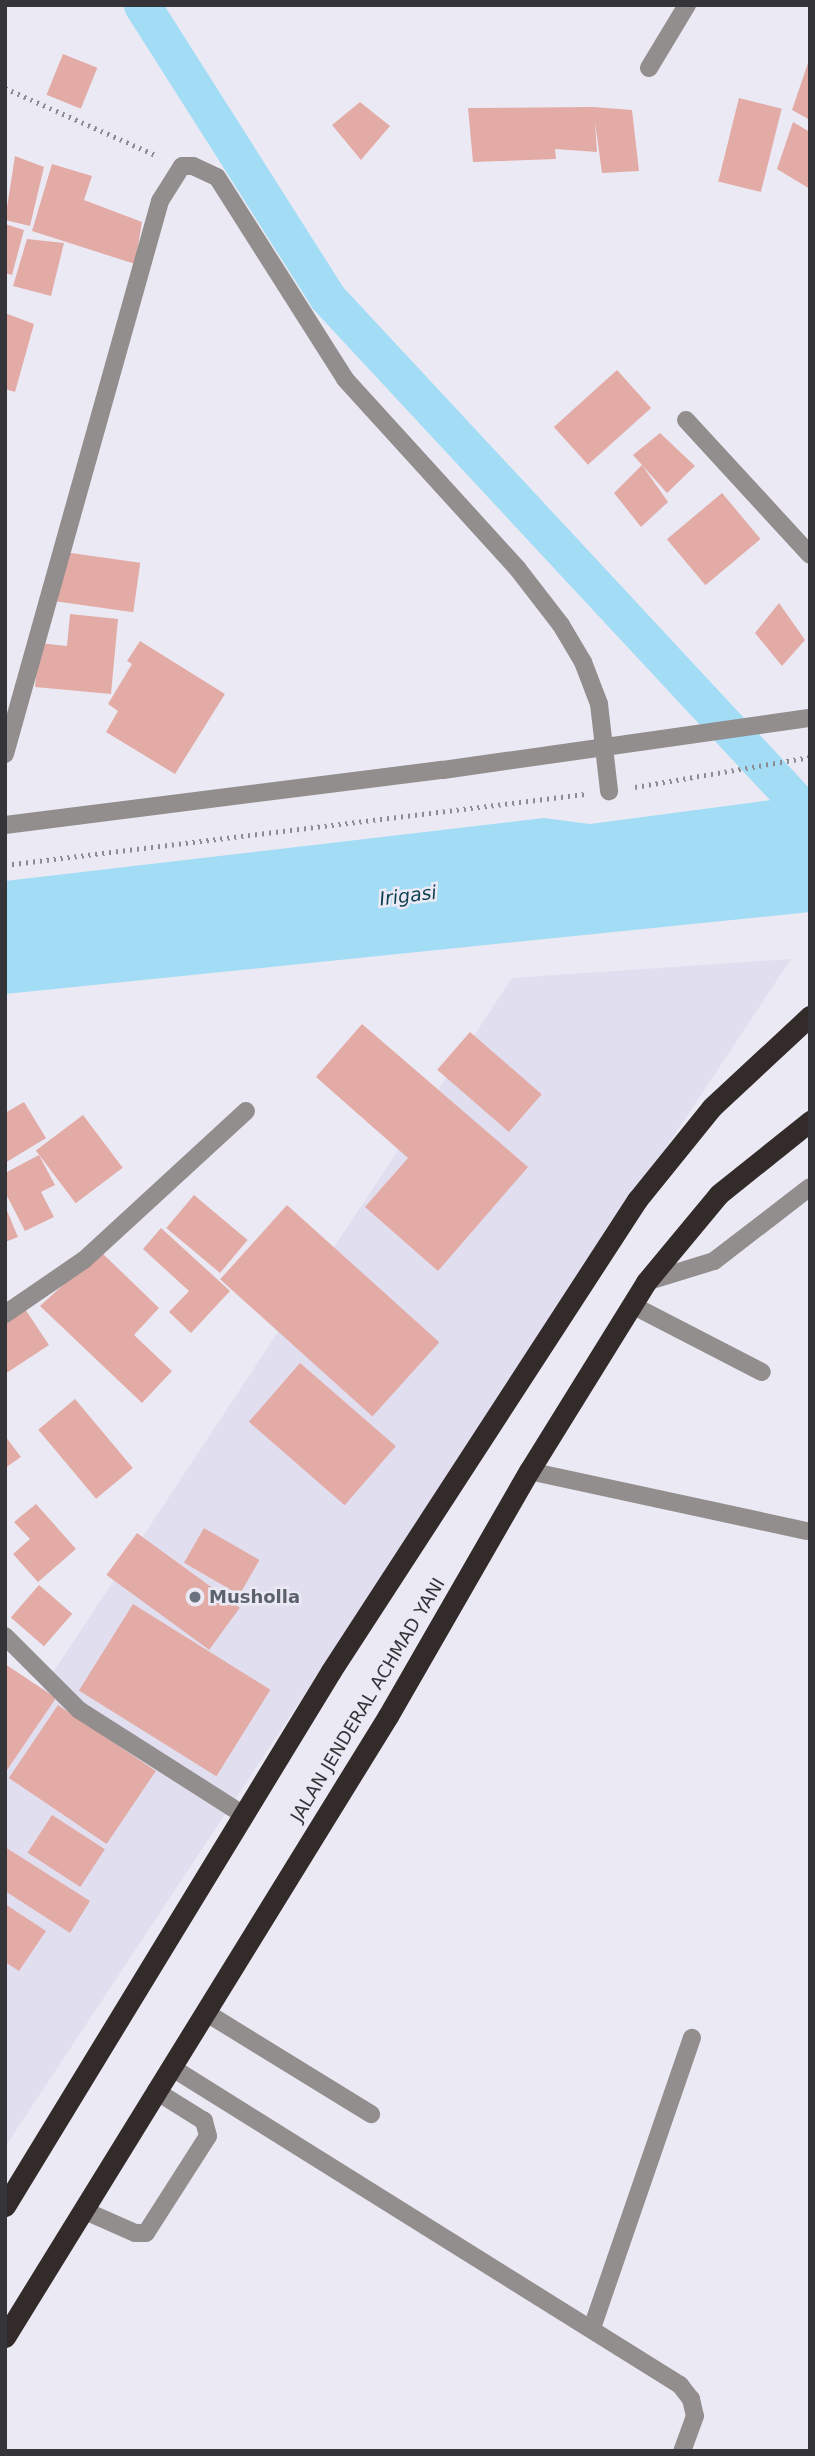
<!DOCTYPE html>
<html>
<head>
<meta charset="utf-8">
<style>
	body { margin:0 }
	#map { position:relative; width:815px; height:2456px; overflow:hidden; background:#ebeaf4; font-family:"DejaVu Sans",sans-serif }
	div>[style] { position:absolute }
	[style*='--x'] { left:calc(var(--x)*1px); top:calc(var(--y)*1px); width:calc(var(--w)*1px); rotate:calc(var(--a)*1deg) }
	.built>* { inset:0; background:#e1deef }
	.water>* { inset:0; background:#a3dcf5 }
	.canal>* { height:37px; margin:-18.5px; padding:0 18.5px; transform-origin:18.5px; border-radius:18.5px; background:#a3dcf5 }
	.building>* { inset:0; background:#e3aba6; transform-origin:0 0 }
	.path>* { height:4.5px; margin-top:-2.25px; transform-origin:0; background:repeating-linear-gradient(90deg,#8d8c93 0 2px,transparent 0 7px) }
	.minor>* { height:18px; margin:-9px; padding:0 9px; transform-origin:9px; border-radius:9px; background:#938e8e }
	.highway>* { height:21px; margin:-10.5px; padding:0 10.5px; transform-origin:10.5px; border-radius:10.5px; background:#332a2a }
	.dots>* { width:19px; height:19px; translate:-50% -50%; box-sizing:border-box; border:4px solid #ebeaf4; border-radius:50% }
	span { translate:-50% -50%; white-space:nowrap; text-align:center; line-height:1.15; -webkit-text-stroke:5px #ebeaf4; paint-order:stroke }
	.worship-label { font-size:18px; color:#5b616d; font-weight:700 }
	.left { translate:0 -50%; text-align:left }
	.street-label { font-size:18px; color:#353438 }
	.water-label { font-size:19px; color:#0e3f51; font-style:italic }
	.frame { position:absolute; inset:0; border:7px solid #353438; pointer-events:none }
</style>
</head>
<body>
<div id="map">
	<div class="built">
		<i style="clip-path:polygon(791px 959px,5px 2147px,5px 1745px,512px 978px)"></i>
	</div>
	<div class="water">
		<i style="clip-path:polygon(810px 795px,810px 912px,5px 994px,5px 881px,544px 818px,590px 824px)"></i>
	</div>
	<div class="canal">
		<i style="--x:142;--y:5;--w:346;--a:57.6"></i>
		<i style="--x:327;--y:297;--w:709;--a:47.06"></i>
	</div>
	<div class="building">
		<i style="left:63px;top:54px;width:37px;height:44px;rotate:22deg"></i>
		<i style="clip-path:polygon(809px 60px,810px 60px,810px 120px,792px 110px)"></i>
		<i style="left:739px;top:98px;width:44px;height:86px;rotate:14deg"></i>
		<i style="clip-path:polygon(360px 102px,390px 126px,361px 160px,332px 125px)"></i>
		<i style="clip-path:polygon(593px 107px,632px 110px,639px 171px,602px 173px,595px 122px,597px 152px,555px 149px,556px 159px,473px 162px,468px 108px)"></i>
		<i style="clip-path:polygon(793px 122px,810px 132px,810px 189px,777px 169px)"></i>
		<i style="clip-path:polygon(15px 156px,44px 167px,30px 226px,5px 220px)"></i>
		<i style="clip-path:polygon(52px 164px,92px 176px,84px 200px,142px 222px,135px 264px,32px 231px)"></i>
		<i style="clip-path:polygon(5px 224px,24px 230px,12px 275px,5px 273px)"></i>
		<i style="clip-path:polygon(27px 239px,64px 243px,51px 296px,13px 286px)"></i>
		<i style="clip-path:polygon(5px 313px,34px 324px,15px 392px,5px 389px)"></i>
		<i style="left:617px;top:370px;width:51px;height:85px;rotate:48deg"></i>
		<i style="clip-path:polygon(660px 433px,695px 466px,667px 493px,633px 455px)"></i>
		<i style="clip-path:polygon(642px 465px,668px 502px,641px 527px,614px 493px)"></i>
		<i style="left:722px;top:493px;width:60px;height:72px;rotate:50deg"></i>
		<i style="left:64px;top:552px;width:77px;height:50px;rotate:8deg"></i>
		<i style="clip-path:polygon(779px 603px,805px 640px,782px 666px,755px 633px)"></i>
		<i style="clip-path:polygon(70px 614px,118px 619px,111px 694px,35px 687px,39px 643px,67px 646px)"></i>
		<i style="clip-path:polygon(140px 641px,225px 694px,175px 774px,106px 732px,118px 711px,108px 704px,132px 664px,127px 661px)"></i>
		<i style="clip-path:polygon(362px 1024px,528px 1167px,438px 1271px,365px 1207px,408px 1158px,316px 1077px)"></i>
		<i style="left:470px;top:1032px;width:95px;height:50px;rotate:41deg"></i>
		<i style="clip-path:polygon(24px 1102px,46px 1138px,5px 1163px,5px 1113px)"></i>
		<i style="left:83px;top:1115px;width:66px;height:59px;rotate:53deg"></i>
		<i style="clip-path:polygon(39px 1155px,55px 1185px,41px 1192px,54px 1217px,25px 1231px,5px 1192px,5px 1173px)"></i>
		<i style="left:194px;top:1195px;width:70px;height:43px;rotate:40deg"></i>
		<i style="left:287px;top:1205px;width:205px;height:100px;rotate:42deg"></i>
		<i style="clip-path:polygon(5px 1206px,18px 1237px,5px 1242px)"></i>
		<i style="clip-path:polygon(161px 1228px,230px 1291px,191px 1333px,169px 1312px,189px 1291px,143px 1249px)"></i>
		<i style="clip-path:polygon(100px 1251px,159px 1308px,134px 1335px,172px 1371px,142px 1403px,40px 1306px)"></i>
		<i style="clip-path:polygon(23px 1306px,49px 1345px,5px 1374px,5px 1318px)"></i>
		<i style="left:300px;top:1363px;width:127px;height:78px;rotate:41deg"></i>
		<i style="left:75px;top:1399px;width:90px;height:48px;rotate:50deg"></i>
		<i style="clip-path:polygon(5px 1436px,21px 1457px,5px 1468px)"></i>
		<i style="clip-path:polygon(36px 1504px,76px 1549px,38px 1582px,13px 1554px,30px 1539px,14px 1522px)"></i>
		<i style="left:204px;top:1528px;width:64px;height:40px;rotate:30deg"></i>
		<i style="left:137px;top:1533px;width:127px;height:52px;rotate:36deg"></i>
		<i style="left:39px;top:1585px;width:44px;height:43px;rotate:41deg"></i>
		<i style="left:133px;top:1604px;width:162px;height:102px;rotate:32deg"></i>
		<i style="clip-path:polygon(5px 1664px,56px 1698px,5px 1773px)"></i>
		<i style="left:58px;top:1705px;width:118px;height:88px;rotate:34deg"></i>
		<i style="left:52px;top:1815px;width:63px;height:45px;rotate:33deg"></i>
		<i style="clip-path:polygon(5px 1847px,90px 1901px,70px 1933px,5px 1891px)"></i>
		<i style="clip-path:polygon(5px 1904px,46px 1931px,19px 1971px,5px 1962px)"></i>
	</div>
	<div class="path">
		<i style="--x:5;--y:88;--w:167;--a:24"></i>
		<i style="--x:635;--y:787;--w:178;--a:-9.7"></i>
		<i style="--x:5;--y:865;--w:584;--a:-6.98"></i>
	</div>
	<div class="minor">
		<i style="--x:649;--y:68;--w:74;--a:-58.9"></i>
		<i style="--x:686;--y:420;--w:183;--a:47.4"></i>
		<i style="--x:5;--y:754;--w:574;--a:-74.34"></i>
		<i style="--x:160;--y:201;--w:41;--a:-57.8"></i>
		<i style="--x:182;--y:166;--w:11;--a:0"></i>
		<i style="--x:193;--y:166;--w:26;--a:25"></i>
		<i style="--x:217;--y:177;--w:239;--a:57.6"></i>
		<i style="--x:345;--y:379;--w:256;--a:47.7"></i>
		<i style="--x:517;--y:568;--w:72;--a:52.3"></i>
		<i style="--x:561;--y:625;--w:43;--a:59.3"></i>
		<i style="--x:583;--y:662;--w:45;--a:69.1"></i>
		<i style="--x:599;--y:704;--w:88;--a:83.4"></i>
		<i style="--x:5;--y:825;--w:441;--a:-7.2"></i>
		<i style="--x:443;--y:770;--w:371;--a:-8.1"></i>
		<i style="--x:646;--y:1282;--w:71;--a:-17.2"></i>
		<i style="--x:714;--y:1261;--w:121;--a:-37.6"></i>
		<i style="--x:632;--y:1305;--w:146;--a:27.3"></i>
		<i style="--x:5;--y:1314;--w:96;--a:-34.4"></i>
		<i style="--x:84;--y:1260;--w:220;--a:-42.6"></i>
		<i style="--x:529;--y:1471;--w:284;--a:12.2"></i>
		<i style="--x:5;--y:1636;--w:105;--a:45"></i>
		<i style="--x:79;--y:1710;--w:196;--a:32.5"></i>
		<i style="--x:205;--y:2012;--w:195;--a:31.6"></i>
		<i style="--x:171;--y:2067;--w:600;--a:32"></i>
		<i style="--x:680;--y:2385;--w:18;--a:52"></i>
		<i style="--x:691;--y:2399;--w:17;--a:77"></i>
		<i style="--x:695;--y:2416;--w:37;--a:110"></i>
		<i style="--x:83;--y:2210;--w:57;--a:23.9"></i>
		<i style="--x:135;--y:2233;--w:11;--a:0"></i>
		<i style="--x:146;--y:2233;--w:115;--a:-57.4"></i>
		<i style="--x:208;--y:2136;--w:16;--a:-105"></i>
		<i style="--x:204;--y:2121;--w:57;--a:-148"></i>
		<i style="--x:592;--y:2328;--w:307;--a:-71"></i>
	</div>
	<div class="highway">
		<i style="--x:5;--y:2206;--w:626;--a:-58.64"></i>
		<i style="--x:331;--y:1671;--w:562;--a:-56.99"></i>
		<i style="--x:637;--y:1200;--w:119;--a:-51.1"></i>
		<i style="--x:712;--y:1107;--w:134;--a:-42.9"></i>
		<i style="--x:5;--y:2337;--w:730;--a:-58.34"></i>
		<i style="--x:388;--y:1716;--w:283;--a:-60.1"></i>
		<i style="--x:529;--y:1471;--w:222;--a:-58.2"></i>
		<i style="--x:646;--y:1282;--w:114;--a:-50.3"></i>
		<i style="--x:719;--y:1194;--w:117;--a:-38.7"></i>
	</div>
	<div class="dots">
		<i style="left:195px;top:1597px;background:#6b7280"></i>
	</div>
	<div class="worship-label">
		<span class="left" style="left:209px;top:1597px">Musholla</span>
	</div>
	<div class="street-label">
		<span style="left:368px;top:1700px;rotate:-59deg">JALAN JENDERAL ACHMAD YANI</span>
	</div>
	<div class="water-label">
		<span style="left:408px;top:896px;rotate:-7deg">Irigasi</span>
	</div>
	<div class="frame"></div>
</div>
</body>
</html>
